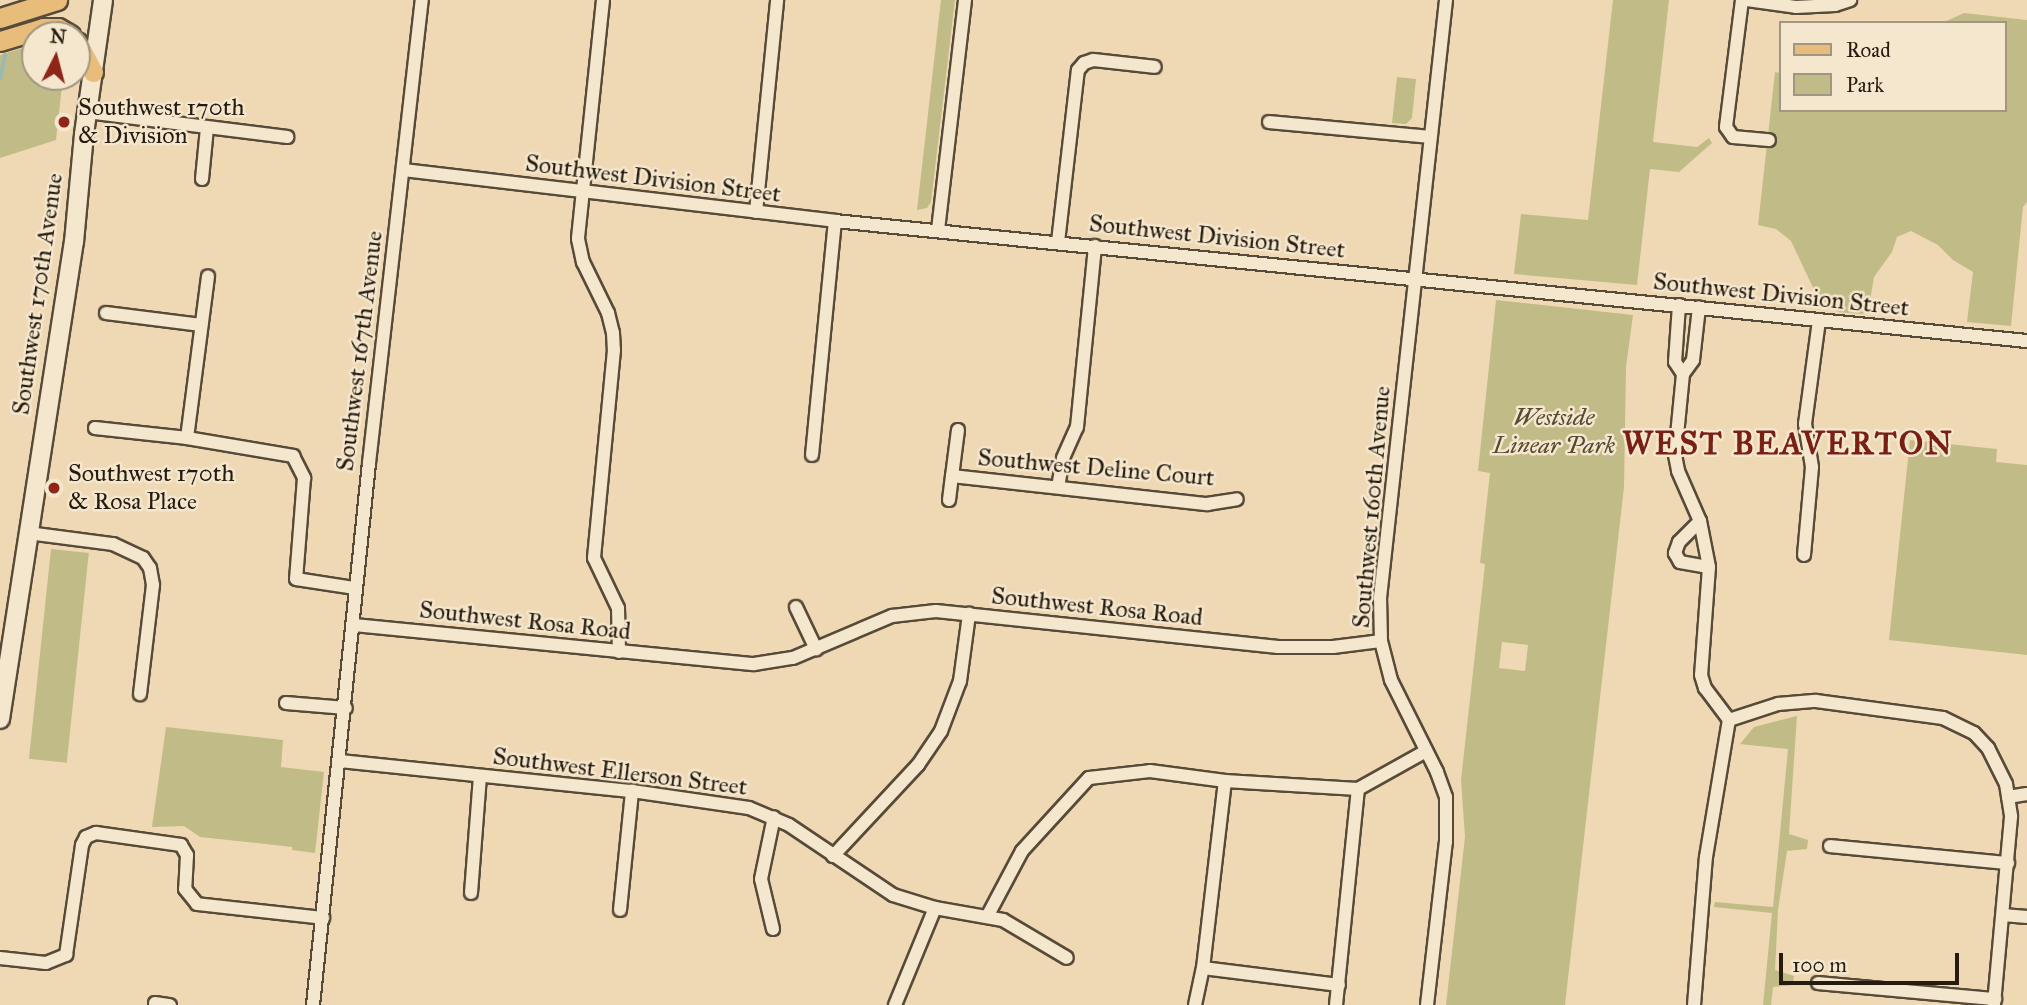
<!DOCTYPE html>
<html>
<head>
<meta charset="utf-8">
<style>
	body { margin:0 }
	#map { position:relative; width:2027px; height:1005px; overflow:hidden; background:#efd8b4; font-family:"IM FELL Great Primer",serif }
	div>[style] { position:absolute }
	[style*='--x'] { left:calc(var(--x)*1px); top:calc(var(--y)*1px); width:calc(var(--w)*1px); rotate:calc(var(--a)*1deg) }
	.green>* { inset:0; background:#c1bc87; transform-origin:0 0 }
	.stream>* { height:3.5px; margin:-1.75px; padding:0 1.75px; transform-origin:1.75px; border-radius:1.75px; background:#9ab9b2 }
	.roads { filter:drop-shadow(2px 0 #584a38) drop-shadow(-2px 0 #584a38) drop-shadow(0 2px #584a38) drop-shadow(0 -2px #584a38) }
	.street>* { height:12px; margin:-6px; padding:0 6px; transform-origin:6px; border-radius:6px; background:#f5e6ce }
	.secondary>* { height:18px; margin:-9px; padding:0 9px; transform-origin:9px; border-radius:9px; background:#f5e6ce }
	.primary>* { height:19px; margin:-9.5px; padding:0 9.5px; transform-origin:9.5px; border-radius:9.5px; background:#e8bc7a }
	.dots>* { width:19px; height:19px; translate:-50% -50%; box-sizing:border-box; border:4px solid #f5e6ce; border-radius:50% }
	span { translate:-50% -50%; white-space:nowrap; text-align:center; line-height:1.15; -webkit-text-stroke:5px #f5e6ce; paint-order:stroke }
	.poi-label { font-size:24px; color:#251b0e }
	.left { translate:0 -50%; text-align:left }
	.street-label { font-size:24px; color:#251b0e }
	.park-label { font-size:24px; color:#544b32; font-style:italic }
	.district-label { font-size:32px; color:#7a1f14; font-weight:700; letter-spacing:2px }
	.legend { position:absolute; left:1779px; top:21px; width:228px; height:91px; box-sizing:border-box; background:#f5e6ce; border:2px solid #a29581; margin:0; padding:9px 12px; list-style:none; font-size:21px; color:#251b0e }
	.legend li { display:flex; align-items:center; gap:14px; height:35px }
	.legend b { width:35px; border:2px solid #a29581 }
	.north { position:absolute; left:21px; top:21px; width:70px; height:70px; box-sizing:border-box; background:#f5e6ce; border:2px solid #a29581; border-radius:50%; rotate:6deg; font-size:19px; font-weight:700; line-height:28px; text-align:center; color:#251b0e }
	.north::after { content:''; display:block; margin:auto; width:24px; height:32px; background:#8f2418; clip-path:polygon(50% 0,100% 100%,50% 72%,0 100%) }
	.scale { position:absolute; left:1779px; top:953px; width:180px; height:32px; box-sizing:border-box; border:4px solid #251b0e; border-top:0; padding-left:9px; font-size:21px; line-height:24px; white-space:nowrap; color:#251b0e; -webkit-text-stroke:5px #f5e6ce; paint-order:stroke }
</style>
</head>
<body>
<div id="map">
	<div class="green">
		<i style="clip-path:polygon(941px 0,955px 0,931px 202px,927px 208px,917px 210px)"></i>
		<i style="clip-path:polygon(1613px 0,1669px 0,1653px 142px,1697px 147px,1709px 138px,1712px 143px,1679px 172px,1650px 169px,1637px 285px,1514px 274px,1521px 214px,1588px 220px)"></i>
		<i style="clip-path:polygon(1964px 13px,2027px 20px,2027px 202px,2023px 207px,2011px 326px,1967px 322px,1973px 272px,1953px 260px,1938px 245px,1911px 231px,1897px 237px,1892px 252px,1874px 277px,1868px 312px,1861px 314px,1838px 312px,1817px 296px,1791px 241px,1776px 229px,1758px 225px,1775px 72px,1780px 73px,1780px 110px,2004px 110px,2004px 23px,1942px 23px)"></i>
		<i style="clip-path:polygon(35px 44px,35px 77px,63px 77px,56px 140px,0 158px,0 55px)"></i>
		<i style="clip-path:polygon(1397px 77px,1416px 79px,1412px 118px,1406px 124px,1392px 123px)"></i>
		<i style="clip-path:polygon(evenodd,1496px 300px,1633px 315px,1626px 367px,1624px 487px,1565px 1005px,1446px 1005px,1465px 837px,1461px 780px,1485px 564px,1480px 563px,1490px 473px,1478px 471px,1496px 300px,1502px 642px,1528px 645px,1525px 671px,1499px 668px,1502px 642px)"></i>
		<i style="clip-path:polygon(1910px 440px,1997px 449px,1996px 462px,2027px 465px,2027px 655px,1889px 640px)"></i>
		<i style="left:51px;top:549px;width:38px;height:211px;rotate:6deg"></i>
		<i style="clip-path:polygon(1797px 716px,1789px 834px,1808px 840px,1807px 849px,1787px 851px,1778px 910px,1775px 970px,1794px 976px,1793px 985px,1773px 987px,1771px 1005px,1763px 1005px,1772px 913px,1714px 907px,1715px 902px,1773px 907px,1788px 749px,1740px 744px,1754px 727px)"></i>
		<i style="clip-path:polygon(166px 727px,283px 740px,281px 767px,324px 772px,315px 853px,292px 850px,292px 847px,200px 837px,184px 826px,152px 827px)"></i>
	</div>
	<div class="stream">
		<i style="--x:0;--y:79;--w:24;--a:-78"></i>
	</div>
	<div class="roads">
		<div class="street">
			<i style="--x:603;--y:0;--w:240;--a:96"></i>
			<i style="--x:578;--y:239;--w:24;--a:78"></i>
			<i style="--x:583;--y:262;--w:57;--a:63.9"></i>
			<i style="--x:608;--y:313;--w:21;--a:76"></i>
			<i style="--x:613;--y:333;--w:17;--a:87"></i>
			<i style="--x:614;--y:350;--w:209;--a:95.5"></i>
			<i style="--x:594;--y:558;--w:55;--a:64.4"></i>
			<i style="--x:618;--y:608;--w:44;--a:88.7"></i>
			<i style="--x:1742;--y:0;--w:128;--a:97.2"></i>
			<i style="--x:1726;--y:127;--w:12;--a:55"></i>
			<i style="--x:1733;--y:137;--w:36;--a:5"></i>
			<i style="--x:1747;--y:0;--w:49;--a:8.1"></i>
			<i style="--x:1796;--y:7;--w:39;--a:-3"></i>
			<i style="--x:1835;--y:5;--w:16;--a:-18"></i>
			<i style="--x:87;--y:112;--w:202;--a:7.1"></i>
			<i style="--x:1269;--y:122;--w:162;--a:5.3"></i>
			<i style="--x:403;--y:170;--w:435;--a:6.7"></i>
			<i style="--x:835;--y:221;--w:1198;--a:5.75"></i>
			<i style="--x:202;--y:179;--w:51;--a:-84.4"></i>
			<i style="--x:756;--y:212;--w:213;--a:-84.3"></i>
			<i style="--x:938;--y:230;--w:232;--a:-83.3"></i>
			<i style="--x:1058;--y:242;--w:173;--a:-83.4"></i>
			<i style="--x:1078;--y:70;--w:9;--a:-49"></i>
			<i style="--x:1084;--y:63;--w:9;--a:-18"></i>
			<i style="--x:1093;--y:60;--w:62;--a:6.4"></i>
			<i style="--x:1679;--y:305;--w:57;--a:94"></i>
			<i style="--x:1675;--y:362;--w:14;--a:56"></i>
			<i style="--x:1683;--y:374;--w:17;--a:-54"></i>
			<i style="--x:1693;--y:360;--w:53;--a:-83.5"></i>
			<i style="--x:106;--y:313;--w:96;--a:7.2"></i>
			<i style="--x:1683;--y:374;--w:81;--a:95.6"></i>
			<i style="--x:1675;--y:455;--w:16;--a:79"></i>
			<i style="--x:1678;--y:471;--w:55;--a:66.3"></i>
			<i style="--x:1700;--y:521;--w:47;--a:78.9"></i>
			<i style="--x:1709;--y:567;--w:108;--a:94.2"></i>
			<i style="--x:1701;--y:675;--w:14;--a:73"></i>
			<i style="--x:1705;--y:688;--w:40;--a:53"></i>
			<i style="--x:95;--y:428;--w:93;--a:6.2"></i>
			<i style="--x:187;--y:438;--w:108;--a:9.6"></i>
			<i style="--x:293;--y:456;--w:25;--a:63"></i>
			<i style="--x:304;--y:478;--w:101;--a:94.5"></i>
			<i style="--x:296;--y:579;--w:60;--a:8.7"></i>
			<i style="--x:958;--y:430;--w:46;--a:97.4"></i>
			<i style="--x:952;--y:476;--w:257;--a:6.3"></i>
			<i style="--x:1207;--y:504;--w:30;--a:-9"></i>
			<i style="--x:187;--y:438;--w:163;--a:-82.6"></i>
			<i style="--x:812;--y:455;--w:235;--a:-84.4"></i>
			<i style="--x:1058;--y:487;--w:29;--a:-80"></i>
			<i style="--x:1063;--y:458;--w:34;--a:-66"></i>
			<i style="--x:1077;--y:427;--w:182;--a:-84.3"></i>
			<i style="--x:949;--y:500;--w:24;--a:-83"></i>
			<i style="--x:1700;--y:521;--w:30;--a:135"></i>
			<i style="--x:1679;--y:542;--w:12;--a:110"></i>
			<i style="--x:1675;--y:553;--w:10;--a:61"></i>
			<i style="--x:1680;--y:562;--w:29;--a:10"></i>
			<i style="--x:28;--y:533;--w:86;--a:7.4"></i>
			<i style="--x:113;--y:544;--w:33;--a:25"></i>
			<i style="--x:143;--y:558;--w:12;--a:55"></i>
			<i style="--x:150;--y:568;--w:17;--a:80"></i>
			<i style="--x:153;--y:585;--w:110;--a:96.8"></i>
			<i style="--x:1804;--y:555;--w:88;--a:-84.8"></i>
			<i style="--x:1812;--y:467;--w:44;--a:-99.2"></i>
			<i style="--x:1805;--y:424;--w:105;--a:-82.3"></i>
			<i style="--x:796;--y:607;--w:47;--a:64.5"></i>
			<i style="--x:354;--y:625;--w:402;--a:5.6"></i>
			<i style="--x:754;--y:664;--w:39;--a:-9"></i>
			<i style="--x:793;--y:658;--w:108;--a:-23"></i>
			<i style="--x:892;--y:616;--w:44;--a:-6.5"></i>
			<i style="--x:936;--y:611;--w:344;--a:6"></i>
			<i style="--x:1278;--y:647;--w:55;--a:0"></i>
			<i style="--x:1333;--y:647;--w:48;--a:-7.1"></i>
			<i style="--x:286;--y:703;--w:60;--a:4.8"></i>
			<i style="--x:340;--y:761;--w:294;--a:5.9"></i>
			<i style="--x:632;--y:791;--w:118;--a:8.3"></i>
			<i style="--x:749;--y:808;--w:43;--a:23"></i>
			<i style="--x:789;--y:825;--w:125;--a:33.9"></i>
			<i style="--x:893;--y:895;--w:44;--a:17.2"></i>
			<i style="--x:935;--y:908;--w:69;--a:10"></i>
			<i style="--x:1003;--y:920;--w:74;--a:30.7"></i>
			<i style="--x:2008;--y:797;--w:19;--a:-9"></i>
			<i style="--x:1830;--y:846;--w:179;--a:5.5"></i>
			<i style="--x:833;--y:856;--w:125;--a:-47"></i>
			<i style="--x:918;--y:765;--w:41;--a:-55.9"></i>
			<i style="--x:941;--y:731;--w:53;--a:-69.2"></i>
			<i style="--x:960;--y:681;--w:68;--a:-82.3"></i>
			<i style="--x:471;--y:893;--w:117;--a:-85.6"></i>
			<i style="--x:620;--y:910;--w:120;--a:-84.2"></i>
			<i style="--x:988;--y:915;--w:72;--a:-62"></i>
			<i style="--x:1022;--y:851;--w:99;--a:-47.5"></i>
			<i style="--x:1089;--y:778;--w:61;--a:-6.5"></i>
			<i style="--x:1150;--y:771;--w:76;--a:7.6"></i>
			<i style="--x:1225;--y:781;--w:133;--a:3.4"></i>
			<i style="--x:1358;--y:789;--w:78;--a:-29.2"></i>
			<i style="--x:2003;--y:915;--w:24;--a:5"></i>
			<i style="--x:773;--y:929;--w:51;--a:-103.5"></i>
			<i style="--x:761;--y:879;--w:63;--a:-78.2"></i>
			<i style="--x:0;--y:958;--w:46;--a:6.2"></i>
			<i style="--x:46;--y:963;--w:22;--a:-22"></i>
			<i style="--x:66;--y:955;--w:111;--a:-81.7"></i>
			<i style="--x:82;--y:845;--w:9;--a:-63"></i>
			<i style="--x:86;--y:837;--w:11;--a:-22"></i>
			<i style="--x:96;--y:833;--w:86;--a:8"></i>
			<i style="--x:181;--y:845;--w:12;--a:59"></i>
			<i style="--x:187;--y:855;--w:34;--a:93"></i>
			<i style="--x:185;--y:889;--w:19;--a:51"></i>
			<i style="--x:197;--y:904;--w:127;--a:6.3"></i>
			<i style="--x:1203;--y:968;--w:137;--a:7.1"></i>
			<i style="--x:1818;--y:983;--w:178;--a:5.2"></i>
			<i style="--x:155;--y:1003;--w:15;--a:8"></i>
			<i style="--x:313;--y:1005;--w:545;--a:-84.1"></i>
			<i style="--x:369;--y:463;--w:466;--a:-83.5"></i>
			<i style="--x:895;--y:1005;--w:105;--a:-67.6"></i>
			<i style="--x:1195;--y:1005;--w:38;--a:-78"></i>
			<i style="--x:1203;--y:968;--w:188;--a:-83.3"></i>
			<i style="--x:1336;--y:1005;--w:217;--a:-84.2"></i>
			<i style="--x:1427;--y:1005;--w:164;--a:-83.4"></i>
			<i style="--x:1446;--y:842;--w:45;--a:-90"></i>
			<i style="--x:1446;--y:797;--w:27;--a:-110"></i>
			<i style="--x:1437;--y:772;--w:103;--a:-116.6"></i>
			<i style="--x:1391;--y:680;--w:40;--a:-104.4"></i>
			<i style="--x:1381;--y:641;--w:43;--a:-91.3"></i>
			<i style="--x:1380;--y:598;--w:602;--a:-83.7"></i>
			<i style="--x:1694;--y:1005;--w:148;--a:-85.4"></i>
			<i style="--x:1706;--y:857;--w:139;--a:-80.5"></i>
			<i style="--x:1729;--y:720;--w:52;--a:-18.1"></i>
			<i style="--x:1778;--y:704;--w:38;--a:-5"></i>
			<i style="--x:1816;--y:701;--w:128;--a:7.6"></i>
			<i style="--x:1943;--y:718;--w:34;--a:26"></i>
			<i style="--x:1974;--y:733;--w:21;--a:47"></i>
			<i style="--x:1988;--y:748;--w:40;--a:63.4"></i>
			<i style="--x:2006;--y:784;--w:33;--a:81"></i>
			<i style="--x:2011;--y:817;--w:189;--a:95.2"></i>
		</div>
		<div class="secondary">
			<i style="--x:0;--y:719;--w:483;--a:-81.2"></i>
			<i style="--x:74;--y:242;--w:108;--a:-84.7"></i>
			<i style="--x:84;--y:134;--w:135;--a:-81.9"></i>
		</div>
		<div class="primary">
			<i style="--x:0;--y:18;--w:60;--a:-17.5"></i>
			<i style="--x:0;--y:41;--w:45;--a:-16.8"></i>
			<i style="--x:43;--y:28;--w:15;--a:0"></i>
			<i style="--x:58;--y:28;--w:14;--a:30"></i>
			<i style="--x:77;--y:42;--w:34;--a:62"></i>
		</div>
	</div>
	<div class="dots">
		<i style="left:64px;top:122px;background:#8f2418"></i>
		<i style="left:54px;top:488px;background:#8f2418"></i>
	</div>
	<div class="poi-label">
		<span class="left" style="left:78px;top:122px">Southwest 170th<br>&amp; Division</span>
		<span class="left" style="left:68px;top:488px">Southwest 170th<br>&amp; Rosa Place</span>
	</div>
	<div class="street-label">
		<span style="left:653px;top:179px;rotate:7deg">Southwest Division Street</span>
		<span style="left:1217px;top:237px;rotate:6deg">Southwest Division Street</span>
		<span style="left:38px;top:294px;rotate:-82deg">Southwest 170th Avenue</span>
		<span style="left:1781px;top:295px;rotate:6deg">Southwest Division Street</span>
		<span style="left:360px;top:351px;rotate:-83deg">Southwest 167th Avenue</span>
		<span style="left:1096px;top:468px;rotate:5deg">Southwest Deline Court</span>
		<span style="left:1372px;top:507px;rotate:-85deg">Southwest 160th Avenue</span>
		<span style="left:1097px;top:607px;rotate:6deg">Southwest Rosa Road</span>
		<span style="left:525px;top:621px;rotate:6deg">Southwest Rosa Road</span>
		<span style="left:620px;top:772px;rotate:7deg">Southwest Ellerson Street</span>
	</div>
	<div class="park-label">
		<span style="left:1554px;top:432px">Westside<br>Linear Park</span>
	</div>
	<div class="district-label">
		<span style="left:1788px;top:444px">WEST BEAVERTON</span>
	</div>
	<ul class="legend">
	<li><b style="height:9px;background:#e8bc7a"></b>Road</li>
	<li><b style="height:19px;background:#c1bc87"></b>Park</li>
	</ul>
	<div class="north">N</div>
	<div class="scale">100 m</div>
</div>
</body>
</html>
